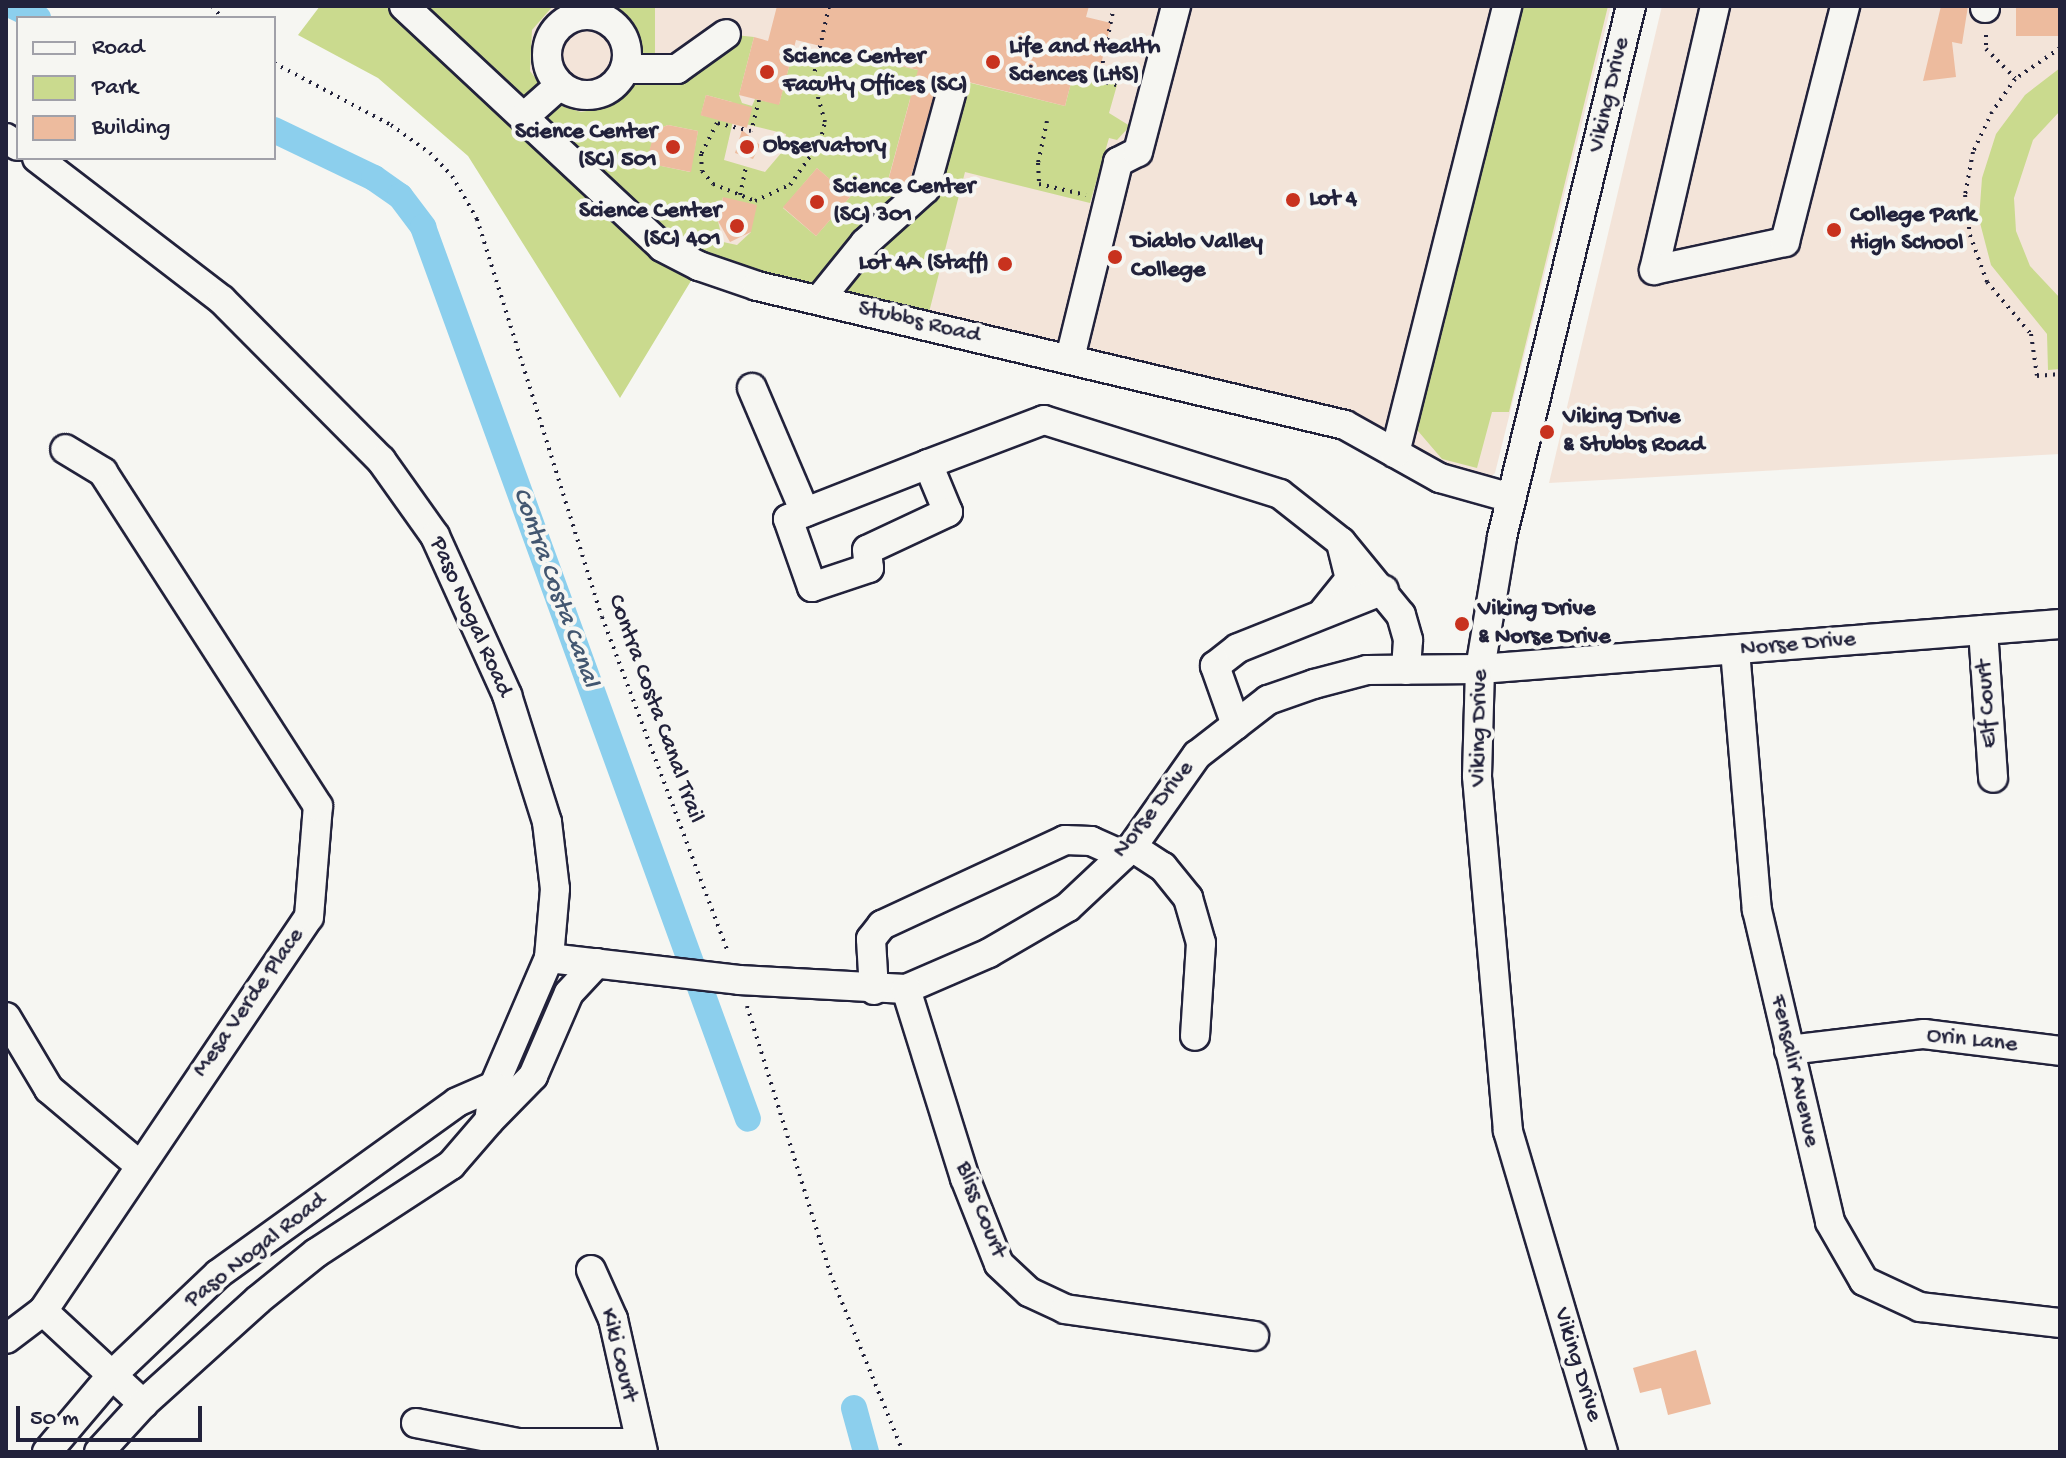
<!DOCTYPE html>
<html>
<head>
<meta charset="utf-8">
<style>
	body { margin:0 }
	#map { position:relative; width:2066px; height:1458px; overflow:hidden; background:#f6f6f2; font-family:"Gochi Hand",sans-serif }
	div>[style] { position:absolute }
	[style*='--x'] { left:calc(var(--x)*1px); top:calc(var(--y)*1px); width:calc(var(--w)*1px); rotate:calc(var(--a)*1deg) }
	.built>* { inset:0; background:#f3e4d9 }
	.green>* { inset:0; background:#cada8e }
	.canal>* { height:26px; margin:-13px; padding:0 13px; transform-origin:13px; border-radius:13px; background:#8ccfed }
	.building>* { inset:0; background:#edbb9e; transform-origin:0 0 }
	.path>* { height:4px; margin-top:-2px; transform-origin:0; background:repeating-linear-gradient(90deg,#22223b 0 2px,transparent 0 8px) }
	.roads { filter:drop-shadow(2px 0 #22223b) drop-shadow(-2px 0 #22223b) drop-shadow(0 2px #22223b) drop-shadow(0 -2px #22223b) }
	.minor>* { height:28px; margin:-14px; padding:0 14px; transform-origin:14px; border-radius:14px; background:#f6f6f2 }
	.minor>.ring { margin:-14px; padding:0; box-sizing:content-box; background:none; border:28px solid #f6f6f2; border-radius:50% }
	.dots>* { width:22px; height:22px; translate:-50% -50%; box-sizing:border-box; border:4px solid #f6f6f2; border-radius:50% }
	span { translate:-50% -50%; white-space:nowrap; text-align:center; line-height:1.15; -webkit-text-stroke:8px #f6f6f2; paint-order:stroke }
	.poi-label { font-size:24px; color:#22223b; font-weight:700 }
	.left { translate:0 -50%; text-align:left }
	.right { translate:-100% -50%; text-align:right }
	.street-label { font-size:24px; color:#22223b }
	.water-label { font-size:26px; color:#425670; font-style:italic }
	.frame { position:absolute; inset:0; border:8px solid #22223b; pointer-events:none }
	.legend { position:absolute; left:16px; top:16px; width:260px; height:144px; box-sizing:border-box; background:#f6f6f2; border:2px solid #a1a1a9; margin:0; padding:10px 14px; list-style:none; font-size:24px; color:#22223b }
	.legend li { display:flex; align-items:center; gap:16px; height:40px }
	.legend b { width:40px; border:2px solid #a1a1a9 }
	.scale { position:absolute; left:16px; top:1406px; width:186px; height:36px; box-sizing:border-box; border:4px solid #22223b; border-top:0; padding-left:10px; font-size:24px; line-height:28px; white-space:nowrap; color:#22223b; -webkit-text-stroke:6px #f6f6f2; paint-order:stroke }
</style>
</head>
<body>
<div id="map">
	<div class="built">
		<i style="clip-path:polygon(403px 6px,1611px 6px,1495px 473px,1478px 489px,1362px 438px,757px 286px)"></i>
		<i style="clip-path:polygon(1662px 6px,2060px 6px,2060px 454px,1549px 483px)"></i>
	</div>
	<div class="green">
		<i style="clip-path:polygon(evenodd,320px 6px,553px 6px,532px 30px,530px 71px,555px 104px,581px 112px,609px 107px,636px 81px,642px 44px,632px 20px,617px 6px,655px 6px,655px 72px,726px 34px,754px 37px,739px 95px,742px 103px,752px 106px,755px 99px,779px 104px,794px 48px,817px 56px,831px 49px,1065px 106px,1073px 75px,1099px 81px,1117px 85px,1109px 113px,1130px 126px,1117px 140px,1109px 138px,1090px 203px,965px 172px,926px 324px,700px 266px,620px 398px,468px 156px,378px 78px,298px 35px,320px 6px,706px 95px,732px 102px,727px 121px,701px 115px,706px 95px,320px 6px,910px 99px,932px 105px,908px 191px,887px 184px,910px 99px,320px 6px,733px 121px,786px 134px,782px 152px,765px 172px,724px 160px,733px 121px,320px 6px,668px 125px,698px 131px,690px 172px,647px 163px,655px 130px,668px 125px,320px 6px,817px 168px,850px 197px,816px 236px,783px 208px,817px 168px,320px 6px,723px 197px,751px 232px,737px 245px,723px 242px,718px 221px,723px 197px)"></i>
		<i style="clip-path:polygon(1507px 6px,1608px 6px,1509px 412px,1492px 412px,1477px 468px,1442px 459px,1418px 431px,1421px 393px)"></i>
		<i style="clip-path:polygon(2060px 68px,2060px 111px,2033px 140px,2014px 198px,2016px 231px,2030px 266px,2060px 298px,2060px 369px,2048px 370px,2047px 334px,1991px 265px,1979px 219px,1982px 178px,1996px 134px,2025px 95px)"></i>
	</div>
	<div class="canal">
		<i style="--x:13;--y:6;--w:28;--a:26"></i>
		<i style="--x:274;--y:130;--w:111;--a:25.6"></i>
		<i style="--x:374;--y:178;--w:32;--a:35"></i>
		<i style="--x:400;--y:196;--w:39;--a:53"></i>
		<i style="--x:423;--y:227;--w:949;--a:69.98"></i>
		<i style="--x:854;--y:1408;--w:46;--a:74.7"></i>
	</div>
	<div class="building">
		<i style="clip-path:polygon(777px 6px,1089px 6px,1086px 17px,1111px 23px,1097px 81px,1073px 75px,1065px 106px,940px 75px,910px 180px,900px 188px,887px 185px,918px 70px,796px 40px,779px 105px,739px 95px,754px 37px,768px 41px)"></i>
		<i style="clip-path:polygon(1941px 6px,1968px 6px,1962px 44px,1952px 42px,1956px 77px,1923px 81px)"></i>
		<i style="left:2016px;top:6px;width:44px;height:30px"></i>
		<i style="left:706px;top:95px;width:48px;height:21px;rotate:15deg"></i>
		<i style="clip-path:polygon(668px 125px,698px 131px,691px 172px,646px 163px,655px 130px)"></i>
		<i style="clip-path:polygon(742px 130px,760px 145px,753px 159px,735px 153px)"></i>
		<i style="left:817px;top:168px;width:44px;height:52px;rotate:41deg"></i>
		<i style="clip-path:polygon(723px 197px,757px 205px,751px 232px,730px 242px,718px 221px)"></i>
		<i style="clip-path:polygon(1696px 1350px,1711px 1404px,1668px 1415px,1661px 1388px,1640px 1393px,1633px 1368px)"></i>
	</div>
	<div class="path">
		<i style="--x:212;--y:6;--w:16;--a:50"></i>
		<i style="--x:1114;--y:6;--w:76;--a:101.3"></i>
		<i style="--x:1099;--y:81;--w:18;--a:13"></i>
		<i style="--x:1986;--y:35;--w:14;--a:90"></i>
		<i style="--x:1986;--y:49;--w:41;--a:45"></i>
		<i style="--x:2060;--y:48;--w:55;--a:145.4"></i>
		<i style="--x:2015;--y:79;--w:40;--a:124.9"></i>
		<i style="--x:1992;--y:112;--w:44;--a:115.4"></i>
		<i style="--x:1973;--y:152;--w:44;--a:100.5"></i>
		<i style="--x:1965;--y:195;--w:40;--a:82.9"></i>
		<i style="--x:1970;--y:235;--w:50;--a:70.1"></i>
		<i style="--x:1987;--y:282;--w:68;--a:49.8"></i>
		<i style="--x:2031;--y:334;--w:42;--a:81.9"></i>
		<i style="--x:2037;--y:376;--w:23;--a:-5"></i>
		<i style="--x:274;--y:63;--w:132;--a:27.9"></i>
		<i style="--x:391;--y:125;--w:48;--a:35.7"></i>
		<i style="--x:430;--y:153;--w:32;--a:46"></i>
		<i style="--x:452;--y:176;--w:50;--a:59.8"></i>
		<i style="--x:477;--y:219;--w:417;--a:72.6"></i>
		<i style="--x:602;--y:617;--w:358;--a:69.4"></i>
		<i style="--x:759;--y:100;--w:32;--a:104"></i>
		<i style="--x:751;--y:131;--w:35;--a:-167"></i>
		<i style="--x:717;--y:123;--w:35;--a:117"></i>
		<i style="--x:701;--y:154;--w:17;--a:87"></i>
		<i style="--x:702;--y:171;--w:17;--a:50"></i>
		<i style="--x:713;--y:184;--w:45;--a:22"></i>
		<i style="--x:755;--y:201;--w:38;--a:-25"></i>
		<i style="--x:790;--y:185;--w:52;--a:-55.1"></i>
		<i style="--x:820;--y:142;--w:21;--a:-76"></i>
		<i style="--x:825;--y:122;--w:45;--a:-105.6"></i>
		<i style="--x:813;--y:79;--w:75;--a:-77.6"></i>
		<i style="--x:1047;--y:121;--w:43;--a:102.1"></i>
		<i style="--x:1038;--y:163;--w:21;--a:87"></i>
		<i style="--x:1039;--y:184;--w:48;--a:13.2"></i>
		<i style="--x:740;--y:195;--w:30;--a:-78"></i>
		<i style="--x:747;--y:1006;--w:280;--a:72.7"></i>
		<i style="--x:830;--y:1273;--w:193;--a:67.8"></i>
	</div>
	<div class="roads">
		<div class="minor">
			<i style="--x:404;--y:6;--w:353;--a:43"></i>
			<i style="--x:662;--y:247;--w:42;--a:27.2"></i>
			<i style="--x:699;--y:266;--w:61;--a:19"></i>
			<i style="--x:757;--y:286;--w:604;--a:13.3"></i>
			<i style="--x:1345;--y:425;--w:109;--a:29.2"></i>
			<i style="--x:1440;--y:478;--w:74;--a:15.7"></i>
			<i style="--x:1715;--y:6;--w:271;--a:103"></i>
			<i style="--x:1654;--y:270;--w:134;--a:-12.1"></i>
			<i style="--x:1785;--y:242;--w:244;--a:-75.7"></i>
			<i style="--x:1985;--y:6;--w:2;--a:90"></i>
			<i class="ring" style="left:547px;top:15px;width:52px;height:52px"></i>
			<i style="--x:625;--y:69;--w:52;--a:0"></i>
			<i style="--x:677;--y:69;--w:60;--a:-35.5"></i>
			<i style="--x:524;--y:117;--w:48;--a:-41.6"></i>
			<i style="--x:6;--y:138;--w:14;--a:34"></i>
			<i style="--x:37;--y:158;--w:233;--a:37.5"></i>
			<i style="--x:222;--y:300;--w:226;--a:45.2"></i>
			<i style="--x:381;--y:460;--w:93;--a:54.6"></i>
			<i style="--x:435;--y:536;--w:175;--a:65.6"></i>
			<i style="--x:507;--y:695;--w:133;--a:72.5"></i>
			<i style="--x:547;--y:822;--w:67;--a:83.2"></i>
			<i style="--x:555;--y:889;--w:69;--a:95"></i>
			<i style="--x:549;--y:958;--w:139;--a:113.3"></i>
			<i style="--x:819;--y:300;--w:73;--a:-51.1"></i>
			<i style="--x:865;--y:243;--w:81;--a:-42"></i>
			<i style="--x:925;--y:189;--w:98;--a:-74.7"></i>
			<i style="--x:1070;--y:358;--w:202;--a:-76.2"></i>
			<i style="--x:1118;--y:162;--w:22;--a:-27"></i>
			<i style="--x:1138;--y:152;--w:151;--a:-75.4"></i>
			<i style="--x:752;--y:388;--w:135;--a:66.9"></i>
			<i style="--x:1395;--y:453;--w:461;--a:-75.9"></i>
			<i style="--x:928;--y:464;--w:52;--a:67.4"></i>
			<i style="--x:948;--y:512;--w:89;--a:154.9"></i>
			<i style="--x:867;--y:550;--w:18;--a:84"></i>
			<i style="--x:869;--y:568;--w:60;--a:161.6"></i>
			<i style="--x:812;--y:587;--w:72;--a:-109.4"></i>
			<i style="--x:788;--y:519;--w:150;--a:-21.4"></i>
			<i style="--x:928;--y:464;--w:124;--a:-20.8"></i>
			<i style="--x:1044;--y:420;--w:247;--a:17.4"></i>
			<i style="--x:1280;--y:494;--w:78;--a:38.2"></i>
			<i style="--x:1324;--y:611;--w:41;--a:-50.9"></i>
			<i style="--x:1350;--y:579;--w:38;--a:-104"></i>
			<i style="--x:1341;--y:542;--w:94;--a:50.6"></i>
			<i style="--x:1401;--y:615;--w:26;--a:74"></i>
			<i style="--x:1408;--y:640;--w:30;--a:94"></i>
			<i style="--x:1983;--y:630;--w:148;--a:86.1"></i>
			<i style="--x:1735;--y:650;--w:261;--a:85.2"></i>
			<i style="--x:1757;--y:910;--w:320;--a:76.8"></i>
			<i style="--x:1830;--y:1222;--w:68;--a:60"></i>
			<i style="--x:1864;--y:1281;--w:62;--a:24.9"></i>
			<i style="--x:1920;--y:1307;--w:141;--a:6.5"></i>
			<i style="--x:1236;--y:725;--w:63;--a:-109.6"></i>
			<i style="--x:1215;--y:666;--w:29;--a:-38"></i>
			<i style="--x:1238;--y:648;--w:157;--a:-21.7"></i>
			<i style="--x:1132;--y:847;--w:37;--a:33"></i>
			<i style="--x:1163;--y:867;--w:40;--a:51"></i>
			<i style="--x:1188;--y:898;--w:47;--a:73.9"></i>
			<i style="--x:1201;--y:943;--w:93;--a:93.7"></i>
			<i style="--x:549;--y:958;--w:191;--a:6.6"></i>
			<i style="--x:739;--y:980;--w:167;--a:3.1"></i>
			<i style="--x:906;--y:989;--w:90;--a:-23.4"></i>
			<i style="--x:989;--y:953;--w:91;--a:-30.2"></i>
			<i style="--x:1068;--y:907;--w:88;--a:-43.2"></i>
			<i style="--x:1132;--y:847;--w:113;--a:-54.8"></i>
			<i style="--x:1197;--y:755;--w:90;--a:-37.8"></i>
			<i style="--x:1268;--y:700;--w:49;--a:-19.2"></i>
			<i style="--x:1314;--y:684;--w:55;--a:-14.8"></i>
			<i style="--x:1367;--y:670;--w:113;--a:-0.5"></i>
			<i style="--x:1480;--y:669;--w:582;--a:-4.44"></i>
			<i style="--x:906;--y:989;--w:198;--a:72.7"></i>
			<i style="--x:965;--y:1178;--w:92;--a:68.4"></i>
			<i style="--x:999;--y:1264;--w:41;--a:43"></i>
			<i style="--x:1029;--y:1292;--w:40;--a:25"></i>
			<i style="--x:1065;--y:1309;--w:191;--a:8.1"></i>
			<i style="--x:874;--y:990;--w:51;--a:-93.4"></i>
			<i style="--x:871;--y:939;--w:18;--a:-52"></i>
			<i style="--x:882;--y:925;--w:202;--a:-24.9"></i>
			<i style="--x:1065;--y:840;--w:26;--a:2"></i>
			<i style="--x:1091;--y:841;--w:35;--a:24"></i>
			<i style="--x:6;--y:1017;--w:84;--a:59.2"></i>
			<i style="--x:49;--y:1089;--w:116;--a:40.1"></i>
			<i style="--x:1789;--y:1050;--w:136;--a:-6.8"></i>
			<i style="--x:1924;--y:1034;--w:137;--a:7.1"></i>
			<i style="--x:489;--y:1121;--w:63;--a:-45.6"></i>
			<i style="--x:533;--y:1076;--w:90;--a:-66.6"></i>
			<i style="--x:569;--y:993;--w:41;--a:-47"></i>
			<i style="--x:591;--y:1270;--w:54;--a:65.8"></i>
			<i style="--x:613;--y:1319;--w:136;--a:77.3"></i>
			<i style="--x:43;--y:1311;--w:137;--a:42.9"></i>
			<i style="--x:6;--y:1339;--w:46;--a:-37.1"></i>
			<i style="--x:43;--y:1311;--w:475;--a:-56"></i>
			<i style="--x:309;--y:917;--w:111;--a:-85.4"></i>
			<i style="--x:318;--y:806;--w:397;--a:-122.8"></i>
			<i style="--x:103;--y:472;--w:44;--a:-148.8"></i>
			<i style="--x:416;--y:1423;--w:104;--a:11.1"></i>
			<i style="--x:518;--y:1443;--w:121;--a:0"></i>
			<i style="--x:47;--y:1452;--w:101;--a:-49.8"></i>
			<i style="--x:112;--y:1375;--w:146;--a:-43.6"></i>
			<i style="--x:218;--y:1274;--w:294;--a:-35.7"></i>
			<i style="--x:457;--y:1102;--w:40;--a:-23.4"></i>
			<i style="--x:494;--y:1086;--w:35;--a:98"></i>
			<i style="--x:489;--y:1121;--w:58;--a:130.8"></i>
			<i style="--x:451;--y:1165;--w:161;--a:146.9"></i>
			<i style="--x:316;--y:1253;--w:75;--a:141"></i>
			<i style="--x:258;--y:1300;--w:155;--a:137.9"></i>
			<i style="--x:143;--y:1404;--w:65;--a:132.5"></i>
			<i style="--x:1603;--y:1452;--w:335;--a:-106.5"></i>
			<i style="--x:1508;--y:1131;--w:356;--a:-95"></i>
			<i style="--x:1477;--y:776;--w:107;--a:-88.4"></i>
			<i style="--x:1480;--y:669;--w:134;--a:-80.5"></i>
			<i style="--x:1502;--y:537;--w:546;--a:-76.35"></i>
		</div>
	</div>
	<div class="dots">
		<i style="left:993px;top:62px;background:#c8321e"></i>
		<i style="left:767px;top:72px;background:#c8321e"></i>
		<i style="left:673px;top:147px;background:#c8321e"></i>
		<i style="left:747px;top:147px;background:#c8321e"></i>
		<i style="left:1293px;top:200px;background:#c8321e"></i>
		<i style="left:817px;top:202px;background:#c8321e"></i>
		<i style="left:737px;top:226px;background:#c8321e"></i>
		<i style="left:1834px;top:230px;background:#c8321e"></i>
		<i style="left:1115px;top:257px;background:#c8321e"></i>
		<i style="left:1005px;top:264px;background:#c8321e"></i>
		<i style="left:1547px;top:432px;background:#c8321e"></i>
		<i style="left:1462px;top:624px;background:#c8321e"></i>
	</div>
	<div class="poi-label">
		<span class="left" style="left:1009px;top:62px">Life and Health<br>Sciences (LHS)</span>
		<span class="left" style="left:783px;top:72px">Science Center<br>Faculty Offices (SC)</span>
		<span class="right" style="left:657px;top:147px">Science Center<br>(SC) 501</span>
		<span class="left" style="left:763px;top:147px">Observatory</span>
		<span class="left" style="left:833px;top:202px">Science Center<br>(SC) 301</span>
		<span class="left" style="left:1309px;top:200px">Lot 4</span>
		<span class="right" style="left:721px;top:226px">Science Center<br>(SC) 401</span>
		<span class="left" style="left:1850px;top:230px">College Park<br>High School</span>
		<span class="left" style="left:1131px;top:257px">Diablo Valley<br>College</span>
		<span class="right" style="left:989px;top:264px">Lot 4A (Staff)</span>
		<span class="left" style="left:1563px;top:432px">Viking Drive<br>&amp; Stubbs Road</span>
		<span class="left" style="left:1478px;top:624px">Viking Drive<br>&amp; Norse Drive</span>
	</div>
	<div class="street-label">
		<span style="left:1610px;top:95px;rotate:-77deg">Viking Drive</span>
		<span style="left:919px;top:323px;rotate:13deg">Stubbs Road</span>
		<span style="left:470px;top:617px;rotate:66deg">Paso Nogal Road</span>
		<span style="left:1798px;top:645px;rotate:-5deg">Norse Drive</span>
		<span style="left:1988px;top:704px;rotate:-94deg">Elf Court</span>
		<span style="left:655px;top:709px;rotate:70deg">Contra Costa Canal Trail</span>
		<span style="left:1480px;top:728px;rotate:-89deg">Viking Drive</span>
		<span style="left:1154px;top:810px;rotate:-52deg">Norse Drive</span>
		<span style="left:249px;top:1003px;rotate:-55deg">Mesa Verde Place</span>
		<span style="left:1972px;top:1041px;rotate:6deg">Orin Lane</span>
		<span style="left:1794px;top:1071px;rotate:77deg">Fensalir Avenue</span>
		<span style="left:980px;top:1210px;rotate:68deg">Bliss Court</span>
		<span style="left:256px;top:1251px;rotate:-38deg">Paso Nogal Road</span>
		<span style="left:618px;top:1355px;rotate:76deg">Kiki Court</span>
		<span style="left:1577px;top:1365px;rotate:73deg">Viking Drive</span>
	</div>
	<div class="water-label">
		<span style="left:554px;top:588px;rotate:70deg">Contra Costa Canal</span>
	</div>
	<div class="frame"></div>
	<ul class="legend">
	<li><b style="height:10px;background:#f6f6f2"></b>Road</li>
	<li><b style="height:22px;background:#cada8e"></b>Park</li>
	<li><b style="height:22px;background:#edbb9e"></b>Building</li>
	</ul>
	<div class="scale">50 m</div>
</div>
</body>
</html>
